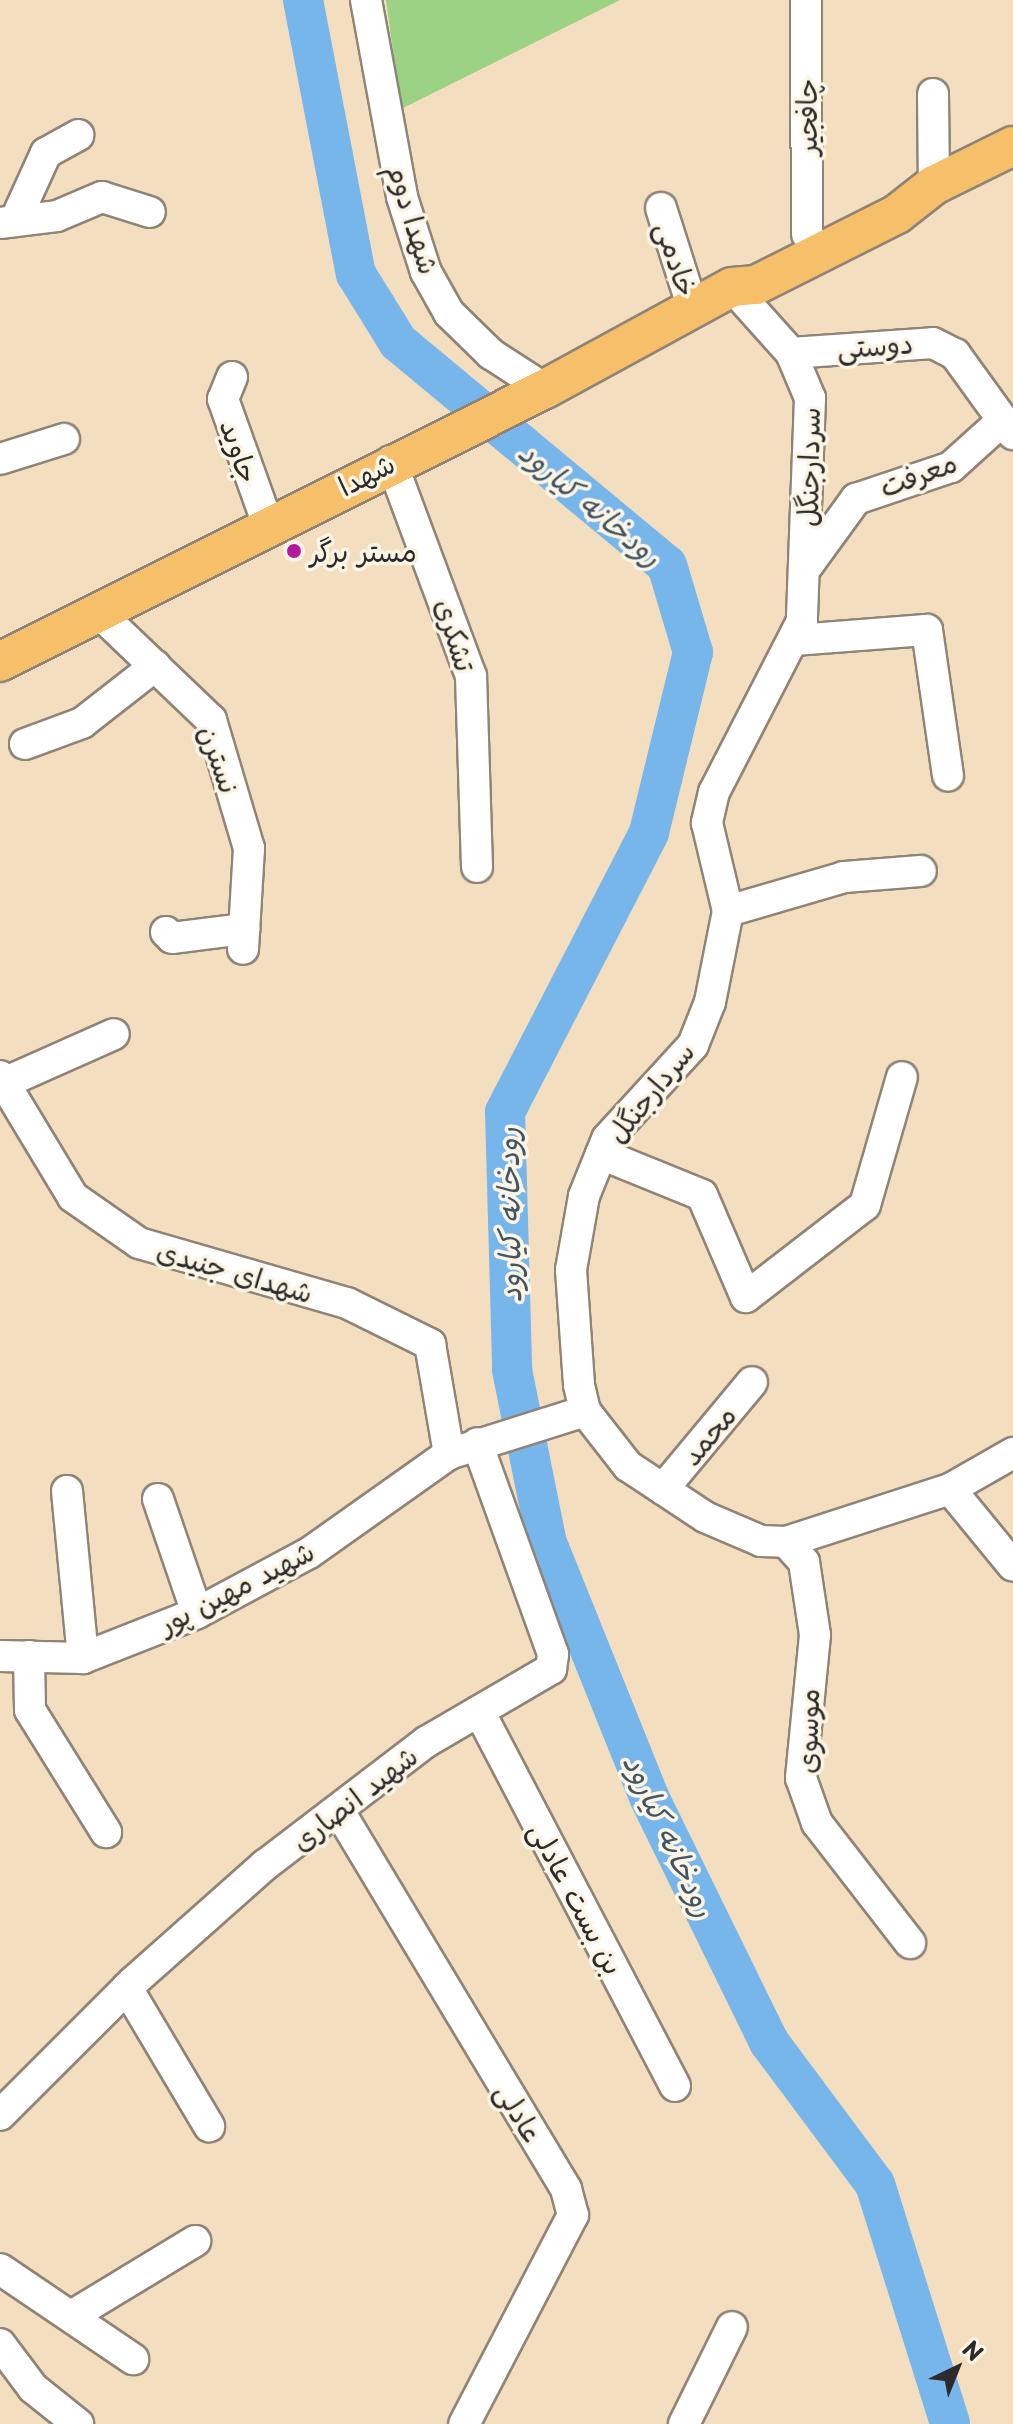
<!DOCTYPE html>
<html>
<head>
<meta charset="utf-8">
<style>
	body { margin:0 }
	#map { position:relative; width:1013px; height:2424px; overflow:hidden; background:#f3dec0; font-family:"Playpen Sans","Playpen Sans Arabic",sans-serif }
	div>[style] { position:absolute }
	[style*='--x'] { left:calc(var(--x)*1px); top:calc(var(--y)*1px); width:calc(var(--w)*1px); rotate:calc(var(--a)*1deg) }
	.green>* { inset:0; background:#9cd283 }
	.river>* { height:40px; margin:-20px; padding:0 20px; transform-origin:20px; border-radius:20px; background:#77b6ea }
	.roads { filter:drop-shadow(2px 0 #8f8476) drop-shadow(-2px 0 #8f8476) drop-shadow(0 2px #8f8476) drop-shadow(0 -2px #8f8476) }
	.minor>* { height:30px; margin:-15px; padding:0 15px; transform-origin:15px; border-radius:15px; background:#fff }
	.major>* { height:38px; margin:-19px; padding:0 19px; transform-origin:19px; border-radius:19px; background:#f6c06b }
	.dots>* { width:22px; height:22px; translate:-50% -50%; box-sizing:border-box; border:4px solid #fcf5e5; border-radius:50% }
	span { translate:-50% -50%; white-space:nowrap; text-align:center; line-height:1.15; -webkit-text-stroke:7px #fcf5e5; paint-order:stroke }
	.street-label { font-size:28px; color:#2b2b2b }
	.poi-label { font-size:28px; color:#2b2b2b }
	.left { translate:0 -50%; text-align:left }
	.water-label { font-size:30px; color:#425564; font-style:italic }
	.north { position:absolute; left:917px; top:2328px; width:80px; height:80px; -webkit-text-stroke:6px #fcf5e5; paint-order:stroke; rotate:43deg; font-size:22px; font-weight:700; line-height:32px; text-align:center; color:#2b2b2b }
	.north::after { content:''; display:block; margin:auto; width:28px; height:36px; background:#2b2b2b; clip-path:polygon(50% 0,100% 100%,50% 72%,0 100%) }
</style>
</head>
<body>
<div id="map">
	<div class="green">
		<i style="clip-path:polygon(386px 0,620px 0,401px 109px)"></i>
	</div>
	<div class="river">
		<i style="--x:303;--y:0;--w:279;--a:79.1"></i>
		<i style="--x:356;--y:274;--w:80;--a:58.3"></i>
		<i style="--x:398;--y:342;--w:349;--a:39.7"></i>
		<i style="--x:667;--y:565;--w:91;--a:73.4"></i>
		<i style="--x:693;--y:652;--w:186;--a:103.7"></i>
		<i style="--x:649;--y:833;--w:314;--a:117.3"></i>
		<i style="--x:505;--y:1112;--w:258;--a:88.4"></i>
		<i style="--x:512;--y:1370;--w:177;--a:78.6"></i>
		<i style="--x:547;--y:1543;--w:276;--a:68.1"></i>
		<i style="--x:650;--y:1799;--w:271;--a:63.9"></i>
		<i style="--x:769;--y:2042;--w:177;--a:53.3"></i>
		<i style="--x:875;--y:2184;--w:251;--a:72.6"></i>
	</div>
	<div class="roads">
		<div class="minor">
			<i style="--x:366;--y:0;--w:200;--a:79.6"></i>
			<i style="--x:402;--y:197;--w:79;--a:72.3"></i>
			<i style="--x:426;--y:272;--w:47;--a:60.7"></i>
			<i style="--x:449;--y:313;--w:59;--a:44.3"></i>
			<i style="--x:491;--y:354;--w:64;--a:32.9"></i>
			<i style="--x:806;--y:0;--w:234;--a:89.8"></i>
			<i style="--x:933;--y:94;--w:91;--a:89.4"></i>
			<i style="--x:661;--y:208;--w:106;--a:72.4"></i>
			<i style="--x:15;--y:221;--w:75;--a:-65.5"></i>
			<i style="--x:46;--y:153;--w:37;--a:-29"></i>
			<i style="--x:0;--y:223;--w:57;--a:-7"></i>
			<i style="--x:57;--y:216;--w:49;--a:-22.9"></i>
			<i style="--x:102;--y:197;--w:50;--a:17.4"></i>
			<i style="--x:732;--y:287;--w:89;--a:48.2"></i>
			<i style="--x:791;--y:353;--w:49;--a:67.1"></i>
			<i style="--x:810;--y:398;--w:223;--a:92.1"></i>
			<i style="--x:802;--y:621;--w:192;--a:117.2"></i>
			<i style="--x:714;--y:792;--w:32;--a:103"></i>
			<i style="--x:707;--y:823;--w:90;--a:76.6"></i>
			<i style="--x:728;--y:911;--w:93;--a:101.2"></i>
			<i style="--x:710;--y:1002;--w:46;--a:111.6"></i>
			<i style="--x:693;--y:1045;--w:127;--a:132.5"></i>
			<i style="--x:607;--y:1139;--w:61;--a:112"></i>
			<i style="--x:584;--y:1196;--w:75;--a:100"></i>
			<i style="--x:571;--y:1270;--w:115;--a:86"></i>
			<i style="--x:579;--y:1385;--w:27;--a:77"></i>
			<i style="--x:585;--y:1411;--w:70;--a:52"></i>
			<i style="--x:628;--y:1466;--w:92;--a:33.5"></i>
			<i style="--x:705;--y:1517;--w:61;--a:23.2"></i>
			<i style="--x:761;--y:1541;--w:25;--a:2"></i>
			<i style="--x:786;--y:1542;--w:172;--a:-17.9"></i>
			<i style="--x:950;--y:1489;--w:73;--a:-29.7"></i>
			<i style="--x:791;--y:353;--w:142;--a:-4"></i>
			<i style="--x:933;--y:343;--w:25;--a:27"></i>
			<i style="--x:955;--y:354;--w:99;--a:54.1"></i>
			<i style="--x:232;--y:377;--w:24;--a:112"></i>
			<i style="--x:223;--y:399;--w:134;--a:70.3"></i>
			<i style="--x:0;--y:459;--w:67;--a:-17.4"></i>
			<i style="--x:391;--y:461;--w:229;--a:69.6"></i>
			<i style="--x:471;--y:676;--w:191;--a:88.2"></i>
			<i style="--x:808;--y:565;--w:82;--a:-54"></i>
			<i style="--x:856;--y:499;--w:100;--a:-18.6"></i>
			<i style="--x:951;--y:467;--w:70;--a:-42.1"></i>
			<i style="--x:98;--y:612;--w:156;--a:43.7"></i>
			<i style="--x:211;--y:720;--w:134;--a:73.5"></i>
			<i style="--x:249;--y:848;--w:101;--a:93.4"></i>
			<i style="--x:796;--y:640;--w:131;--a:-4.4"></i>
			<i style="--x:927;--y:630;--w:147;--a:81.8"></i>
			<i style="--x:25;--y:744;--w:61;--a:-20.2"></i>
			<i style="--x:82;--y:723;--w:93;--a:-38"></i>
			<i style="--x:728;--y:911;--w:121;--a:-16.3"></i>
			<i style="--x:844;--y:877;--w:77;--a:-4.5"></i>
			<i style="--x:166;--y:932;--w:8;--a:45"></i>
			<i style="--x:172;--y:938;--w:73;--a:-7.1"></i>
			<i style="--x:0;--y:1076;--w:141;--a:58.9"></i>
			<i style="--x:73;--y:1197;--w:80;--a:34.9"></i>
			<i style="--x:139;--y:1243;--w:216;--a:16.1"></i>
			<i style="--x:347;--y:1303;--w:93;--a:26.3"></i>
			<i style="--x:430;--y:1344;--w:112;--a:80.2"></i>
			<i style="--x:4;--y:1083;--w:120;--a:-24"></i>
			<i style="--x:601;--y:1154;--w:109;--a:22.1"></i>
			<i style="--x:702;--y:1195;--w:111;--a:66.7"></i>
			<i style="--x:746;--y:1297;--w:150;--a:-37.7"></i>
			<i style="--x:865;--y:1205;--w:133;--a:-73.9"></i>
			<i style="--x:663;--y:1489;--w:139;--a:-50.2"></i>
			<i style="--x:950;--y:1489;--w:99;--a:50.7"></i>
			<i style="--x:67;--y:1491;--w:168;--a:84.5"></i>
			<i style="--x:158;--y:1499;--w:120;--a:71.1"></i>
			<i style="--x:786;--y:1542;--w:27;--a:48"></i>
			<i style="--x:804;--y:1562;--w:74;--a:81.4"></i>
			<i style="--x:815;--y:1635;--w:144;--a:95.6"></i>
			<i style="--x:801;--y:1778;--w:48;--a:70.4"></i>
			<i style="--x:817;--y:1823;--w:152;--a:52.2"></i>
			<i style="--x:0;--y:1656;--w:83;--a:1.4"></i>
			<i style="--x:83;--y:1658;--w:123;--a:-21.5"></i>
			<i style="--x:197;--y:1613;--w:127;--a:-28.2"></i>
			<i style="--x:309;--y:1553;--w:171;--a:-35.3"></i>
			<i style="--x:449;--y:1454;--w:143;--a:-17.5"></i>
			<i style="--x:29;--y:1656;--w:54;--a:88.9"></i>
			<i style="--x:30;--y:1710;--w:144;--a:58.1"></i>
			<i style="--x:479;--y:1711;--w:423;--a:62.4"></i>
			<i style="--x:339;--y:1811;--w:441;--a:59"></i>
			<i style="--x:566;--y:2189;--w:27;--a:75"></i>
			<i style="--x:573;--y:2215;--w:236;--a:117.5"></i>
			<i style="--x:127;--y:1988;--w:161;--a:59.3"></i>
			<i style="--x:0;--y:2115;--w:188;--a:-45"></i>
			<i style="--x:133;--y:1982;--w:176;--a:-41.6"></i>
			<i style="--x:265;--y:1865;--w:203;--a:-37.4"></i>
			<i style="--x:426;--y:1742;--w:145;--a:-30.3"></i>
			<i style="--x:551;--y:1669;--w:15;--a:-82"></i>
			<i style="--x:553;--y:1654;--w:224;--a:-109.8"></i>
			<i style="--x:0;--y:2269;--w:161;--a:34.1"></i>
			<i style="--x:73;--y:2315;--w:143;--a:-31.2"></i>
			<i style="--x:0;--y:2344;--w:55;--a:53.1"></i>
			<i style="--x:33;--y:2388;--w:58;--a:38.7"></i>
			<i style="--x:684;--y:2424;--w:108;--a:-63.7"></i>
		</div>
		<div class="major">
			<i style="--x:0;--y:662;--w:610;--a:-26.61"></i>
			<i style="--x:545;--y:389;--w:213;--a:-28.6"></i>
			<i style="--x:732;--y:287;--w:24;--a:-5"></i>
			<i style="--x:756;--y:285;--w:158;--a:-26.7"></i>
			<i style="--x:897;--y:214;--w:47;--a:-38.1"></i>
			<i style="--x:934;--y:185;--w:88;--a:-26.3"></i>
		</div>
	</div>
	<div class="dots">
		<i style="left:294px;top:551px;background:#b5179e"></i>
	</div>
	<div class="street-label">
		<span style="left:806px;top:117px;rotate:-90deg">چافجیر</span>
		<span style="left:414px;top:219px;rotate:73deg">شهدا دوم</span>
		<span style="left:677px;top:259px;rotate:72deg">خادمی</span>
		<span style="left:875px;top:345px;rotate:-4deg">دوستی</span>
		<span style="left:240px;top:451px;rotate:71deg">جاوید</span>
		<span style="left:808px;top:467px;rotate:-89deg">سردارجنگل</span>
		<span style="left:366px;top:474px;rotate:-27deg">شهدا</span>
		<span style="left:918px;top:474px;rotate:-20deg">معرفت</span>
		<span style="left:456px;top:635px;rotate:73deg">تشکری</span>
		<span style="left:220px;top:759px;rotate:71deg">نسترن</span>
		<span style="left:650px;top:1092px;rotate:-51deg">سردارجنگل</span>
		<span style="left:235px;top:1271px;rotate:16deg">شهدای جنیدی</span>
		<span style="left:708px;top:1435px;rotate:-50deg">محمد</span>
		<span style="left:236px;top:1587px;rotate:-27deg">شهید مهین پور</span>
		<span style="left:807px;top:1731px;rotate:-88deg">موسوی</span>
		<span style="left:354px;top:1798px;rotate:-38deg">شهید انصاری</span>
		<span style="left:577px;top:1898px;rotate:62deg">بن بست عادلی</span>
		<span style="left:520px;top:2113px;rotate:59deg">عادلی</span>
	</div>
	<div class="poi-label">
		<span class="left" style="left:310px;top:551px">مستر برگر</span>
	</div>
	<div class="water-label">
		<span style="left:591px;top:503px;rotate:40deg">رودخانه کیارود</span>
		<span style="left:508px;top:1215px;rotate:-91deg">رودخانه کیارود</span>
		<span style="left:670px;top:1835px;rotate:65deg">رودخانه کیارود</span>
	</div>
	<div class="north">N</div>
</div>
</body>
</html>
